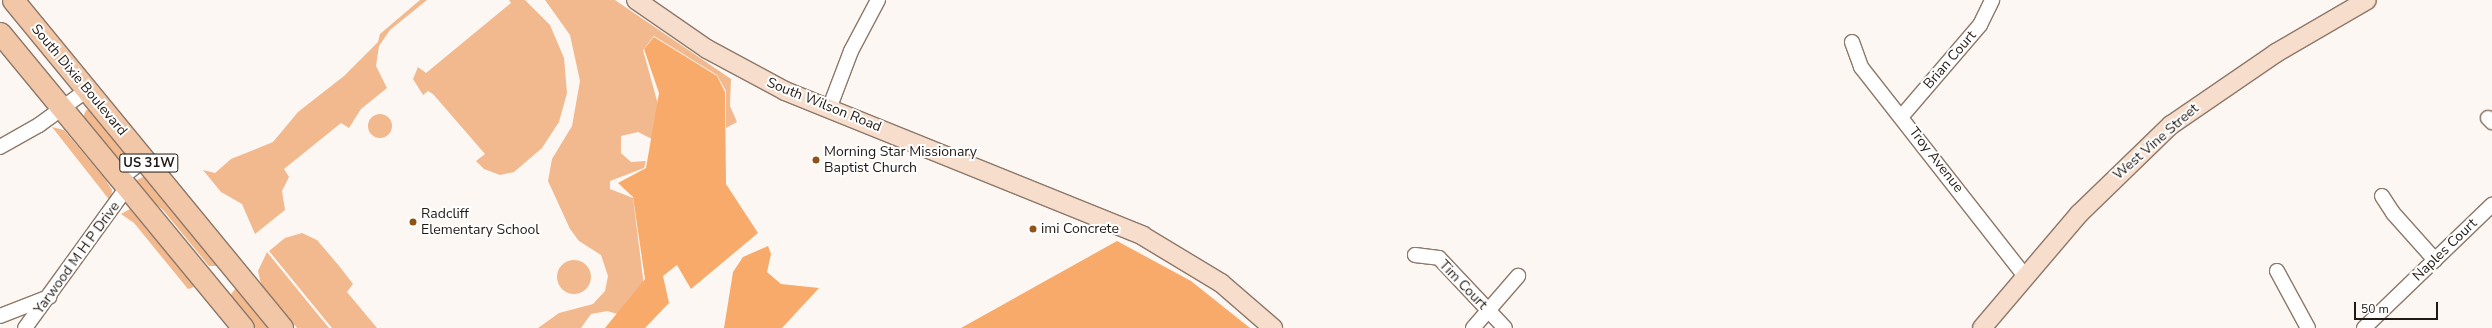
<!DOCTYPE html>
<html>
<head>
<meta charset="utf-8">
<style>
	body { margin:0 }
	#map { position:relative; width:2492px; height:328px; overflow:hidden; background:#fcf7f3; font-family:"Nunito Sans",sans-serif }
	div>[style] { position:absolute }
	[style*='--x'] { left:calc(var(--x)*1px); top:calc(var(--y)*1px); width:calc(var(--w)*1px); rotate:calc(var(--a)*1deg) }
	.green>* { inset:0; background:#f1b98d }
	.round { border-radius:50% }
	.forest>* { inset:0; background:#f8aa6a }
	.roads { filter:drop-shadow(1px 0 #8d7869) drop-shadow(-1px 0 #8d7869) drop-shadow(0 1px #8d7869) drop-shadow(0 -1px #8d7869) }
	.minor>* { height:14px; margin:-7px; padding:0 7px; transform-origin:7px; border-radius:7px; background:#fff }
	.major>* { height:18px; margin:-9px; padding:0 9px; transform-origin:9px; border-radius:9px; background:#f7ddcb }
	.highway>* { height:21px; margin:-10.5px; padding:0 10.5px; transform-origin:10.5px; border-radius:10.5px; background:#f1c7a8 }
	.dots>* { width:11px; height:11px; translate:-50% -50%; box-sizing:border-box; border:2px solid #fff; border-radius:50% }
	span { translate:-50% -50%; white-space:nowrap; text-align:center; line-height:1.15; -webkit-text-stroke:4px #fff; paint-order:stroke }
	.shield-label span { padding:1px 3px; background:#fff; border:1px solid; border-radius:3px; -webkit-text-stroke-width:0 }
	.shield-label { font-size:13px; color:#211913; font-weight:700 }
	.street-label { font-size:14px; color:#211913 }
	.poi-label { font-size:14px; color:#211913 }
	.left { translate:0 -50%; text-align:left }
	.scale { position:absolute; left:2354px; top:302px; width:84px; height:18px; box-sizing:border-box; border:2px solid #211913; border-top:0; padding-left:5px; font-size:12px; line-height:14px; white-space:nowrap; color:#211913; -webkit-text-stroke:3px #fff; paint-order:stroke }
</style>
</head>
<body>
<div id="map">
	<div class="green">
		<i style="clip-path:polygon(420px 0,427px 0,390px 30px,379px 46px,376px 66px,387px 88px,361px 109px,349px 128px,341px 123px,284px 169px,289px 177px,282px 191px,285px 210px,255px 234px,242px 204px,221px 192px,203px 170px,215px 173px,231px 159px,273px 142px,298px 112px,344px 76px,378px 42px,380px 34px)"></i>
		<i style="clip-path:polygon(509px 0,525px 0,550px 25px,564px 58px,567px 93px,559px 122px,542px 148px,514px 172px,500px 175px,484px 169px,476px 161px,485px 154px,433px 94px,428px 91px,423px 95px,413px 79px,418px 67px,426px 73px,511px 3px)"></i>
		<i style="clip-path:polygon(545px 0,615px 0,731px 79px,730px 106px,737px 122px,726px 128px,726px 91px,717px 75px,654px 36px,643px 50px,659px 108px,654px 140px,638px 132px,621px 136px,621px 153px,631px 162px,646px 161px,644px 168px,610px 181px,610px 189px,633px 198px,644px 286px,621px 315px,607px 311px,591px 314px,581px 328px,538px 328px,559px 313px,593px 304px,605px 291px,608px 276px,601px 255px,579px 241px,570px 229px,548px 181px,552px 159px,572px 126px,580px 81px,570px 35px)"></i>
		<i style="clip-path:polygon(86px 110px,91px 110px,126px 156px,114px 160px,82px 120px)"></i>
		<i class="round" style="left:368px;top:114px;width:24px;height:24px"></i>
		<i style="clip-path:polygon(52px 127px,64px 130px,105px 179px,112px 190px,111px 202px)"></i>
		<i style="clip-path:polygon(145px 176px,217px 262px,216px 266px,209px 266px,163px 210px,139px 190px,137px 180px)"></i>
		<i style="clip-path:polygon(130px 209px,194px 286px,192px 288px,188px 289px,134px 223px,121px 214px)"></i>
		<i style="clip-path:polygon(302px 233px,317px 240px,340px 267px,353px 284px,347px 292px,377px 328px,332px 328px,269px 251px,285px 238px)"></i>
		<i style="clip-path:polygon(267px 252px,310px 305px,329px 328px,297px 328px,261px 284px,258px 271px)"></i>
		<i class="round" style="left:557px;top:260px;width:34px;height:34px"></i>
		<i style="clip-path:polygon(235px 289px,241px 289px,273px 328px,252px 328px,229px 297px)"></i>
	</div>
	<div class="forest">
		<i style="clip-path:polygon(654px 37px,717px 76px,725px 92px,726px 184px,758px 233px,691px 289px,677px 265px,663px 276px,669px 303px,645px 328px,605px 328px,645px 279px,633px 197px,618px 183px,646px 168px,659px 93px,644px 49px)"></i>
		<i style="clip-path:polygon(1117px 241px,1191px 281px,1250px 328px,961px 328px)"></i>
		<i style="clip-path:polygon(768px 246px,771px 254px,767px 272px,781px 284px,819px 288px,782px 328px,724px 328px,733px 272px,743px 257px)"></i>
	</div>
	<div class="roads">
		<div class="minor">
			<i style="--x:1852;--y:42;--w:27;--a:70"></i>
			<i style="--x:1861;--y:67;--w:266;--a:51.9"></i>
			<i style="--x:829;--y:109;--w:62;--a:-69.2"></i>
			<i style="--x:851;--y:51;--w:58;--a:-62.1"></i>
			<i style="--x:1902;--y:116;--w:120;--a:-49.4"></i>
			<i style="--x:1980;--y:25;--w:28;--a:-64"></i>
			<i style="--x:2488;--y:118;--w:6;--a:45"></i>
			<i style="--x:0;--y:147;--w:45;--a:-29.4"></i>
			<i style="--x:39;--y:125;--w:59;--a:-36.1"></i>
			<i style="--x:120;--y:179;--w:32;--a:-39"></i>
			<i style="--x:2382;--y:196;--w:20;--a:57"></i>
			<i style="--x:2393;--y:213;--w:63;--a:48.2"></i>
			<i style="--x:1415;--y:255;--w:24;--a:7"></i>
			<i style="--x:1439;--y:258;--w:96;--a:46.7"></i>
			<i style="--x:2277;--y:271;--w:65;--a:61.5"></i>
			<i style="--x:0;--y:316;--w:53;--a:-21.2"></i>
			<i style="--x:25;--y:328;--w:174;--a:-54.1"></i>
			<i style="--x:1473;--y:328;--w:69;--a:-49.1"></i>
			<i style="--x:2364;--y:328;--w:178;--a:-43.9"></i>
		</div>
		<div class="major">
			<i style="--x:636;--y:0;--w:86;--a:34.6"></i>
			<i style="--x:707;--y:49;--w:89;--a:28.3"></i>
			<i style="--x:785;--y:91;--w:386;--a:22"></i>
			<i style="--x:1143;--y:236;--w:91;--a:31.1"></i>
			<i style="--x:1221;--y:283;--w:69;--a:40.9"></i>
			<i style="--x:1982;--y:328;--w:150;--a:-49.6"></i>
			<i style="--x:2079;--y:214;--w:128;--a:-44.1"></i>
			<i style="--x:2171;--y:125;--w:127;--a:-34.4"></i>
			<i style="--x:2276;--y:53;--w:105;--a:-30.2"></i>
		</div>
		<div class="highway">
			<i style="--x:13;--y:0;--w:424;--a:50.6"></i>
			<i style="--x:0;--y:33;--w:382;--a:50.5"></i>
		</div>
	</div>
	<div class="dots">
		<i style="left:816px;top:160px;background:#905216"></i>
		<i style="left:413px;top:222px;background:#905216"></i>
		<i style="left:1033px;top:229px;background:#905216"></i>
	</div>
	<div class="shield-label">
		<span style="left:149px;top:163px">US 31W</span>
	</div>
	<div class="street-label">
		<span style="left:1950px;top:60px;rotate:-49deg">Brian Court</span>
		<span style="left:79px;top:80px;rotate:50deg">South Dixie Boulevard</span>
		<span style="left:824px;top:105px;rotate:22deg">South Wilson Road</span>
		<span style="left:2156px;top:142px;rotate:-41deg">West Vine Street</span>
		<span style="left:1936px;top:160px;rotate:52deg">Troy Avenue</span>
		<span style="left:2445px;top:250px;rotate:-44deg">Naples Court</span>
		<span style="left:77px;top:258px;rotate:-54deg">Yarwood M H P Drive</span>
		<span style="left:1463px;top:285px;rotate:46deg">Tim Court</span>
	</div>
	<div class="poi-label">
		<span class="left" style="left:824px;top:160px">Morning Star Missionary<br>Baptist Church</span>
		<span class="left" style="left:421px;top:222px">Radcliff<br>Elementary School</span>
		<span class="left" style="left:1041px;top:229px">imi Concrete</span>
	</div>
	<div class="scale">50 m</div>
</div>
</body>
</html>
